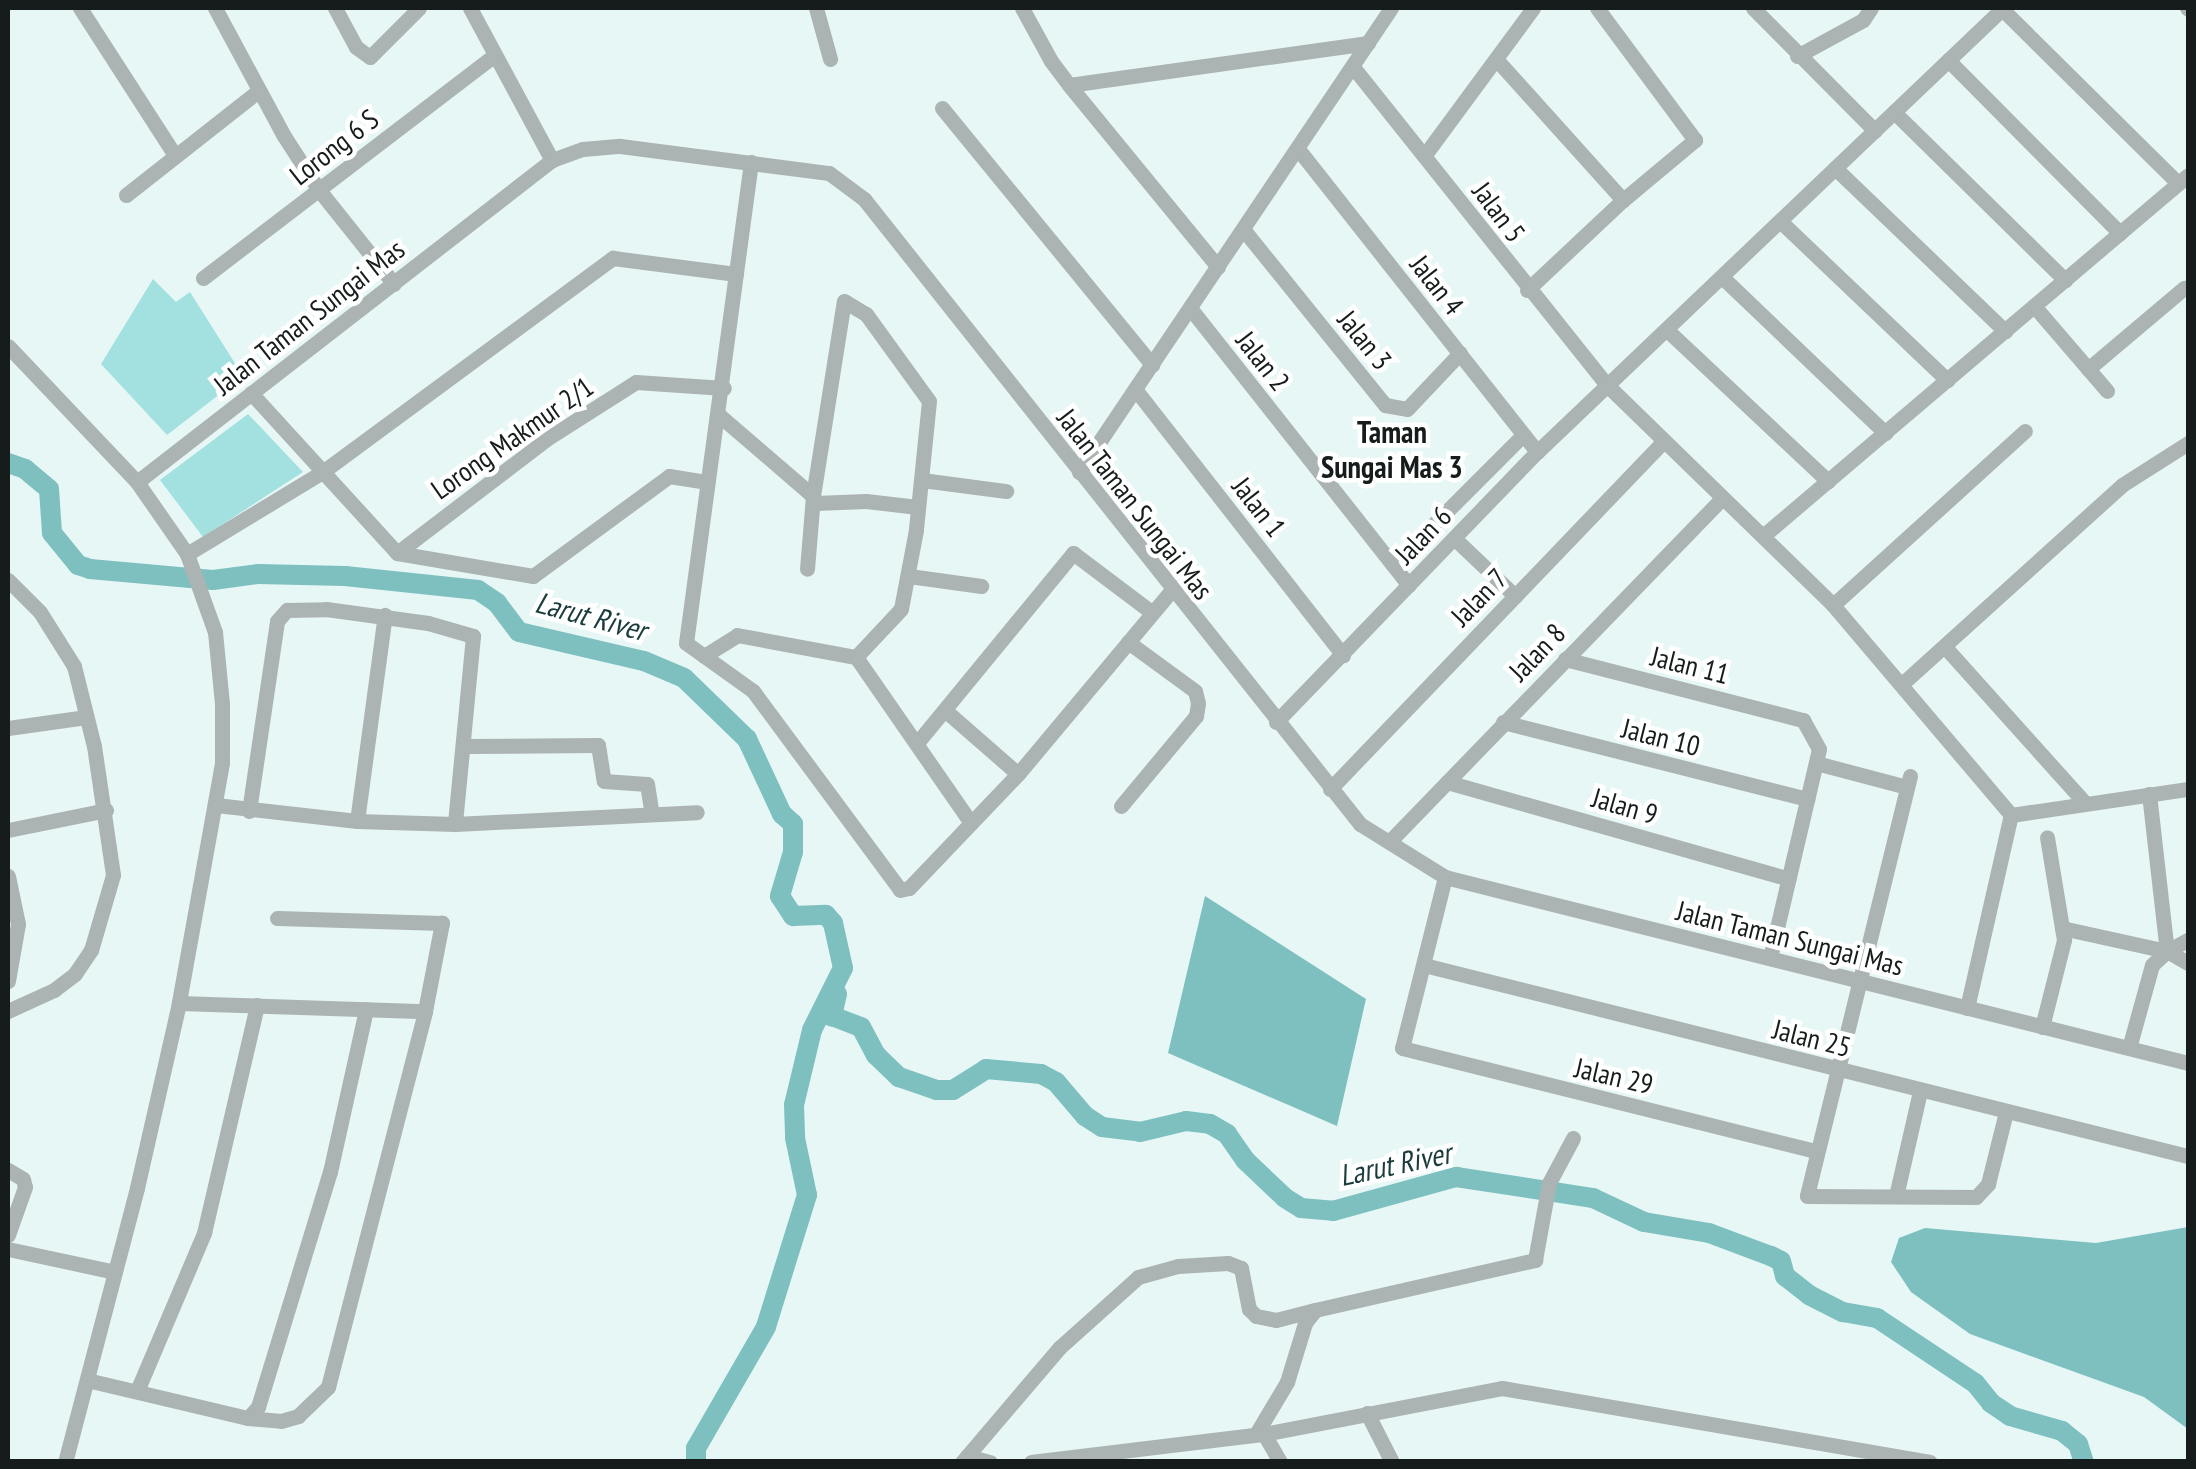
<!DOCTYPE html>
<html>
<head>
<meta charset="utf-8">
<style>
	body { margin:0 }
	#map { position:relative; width:2196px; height:1469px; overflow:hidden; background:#e6f7f6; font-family:"PT Sans Narrow",sans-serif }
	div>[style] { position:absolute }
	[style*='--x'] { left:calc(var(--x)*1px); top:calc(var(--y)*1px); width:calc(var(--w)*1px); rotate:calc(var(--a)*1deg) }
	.green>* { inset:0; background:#a2e1e0 }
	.water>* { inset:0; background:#7ec0bf }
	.river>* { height:20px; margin:-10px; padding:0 10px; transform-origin:10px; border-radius:10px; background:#7ec0bf }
	.minor>* { height:15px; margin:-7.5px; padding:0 7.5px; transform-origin:7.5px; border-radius:7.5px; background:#acb3b3 }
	span { translate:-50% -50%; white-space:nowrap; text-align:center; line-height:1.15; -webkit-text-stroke:9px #fff; paint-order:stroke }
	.street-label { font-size:28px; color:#161c1c }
	.neighbourhood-label { font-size:30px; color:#161c1c; font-weight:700 }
	.water-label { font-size:30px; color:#1b3c3c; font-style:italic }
	.frame { position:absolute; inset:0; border:10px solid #161c1c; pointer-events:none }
</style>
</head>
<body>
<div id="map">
	<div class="green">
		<i style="clip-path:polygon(153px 279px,176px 302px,190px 292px,243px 376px,167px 435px,101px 364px)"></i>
		<i style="clip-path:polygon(248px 414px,303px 472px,203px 537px,160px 480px)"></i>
	</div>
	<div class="water">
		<i style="clip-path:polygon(1205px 896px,1366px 999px,1337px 1126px,1168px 1053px)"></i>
		<i style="clip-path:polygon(2188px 1227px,2188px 1429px,2144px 1397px,1970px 1334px,1911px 1292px,1891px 1262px,1899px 1238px,1925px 1228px,2096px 1243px)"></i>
	</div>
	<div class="river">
		<i style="--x:8;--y:463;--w:18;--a:19"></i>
		<i style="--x:25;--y:469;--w:31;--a:40"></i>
		<i style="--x:49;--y:489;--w:44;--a:86.1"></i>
		<i style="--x:52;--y:533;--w:41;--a:50.9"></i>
		<i style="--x:78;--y:565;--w:13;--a:18"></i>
		<i style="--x:90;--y:569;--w:123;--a:5.1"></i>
		<i style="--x:213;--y:580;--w:45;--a:-7.6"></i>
		<i style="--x:258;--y:574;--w:87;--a:1.3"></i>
		<i style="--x:345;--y:576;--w:134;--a:6"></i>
		<i style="--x:478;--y:590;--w:23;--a:34"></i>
		<i style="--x:497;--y:603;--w:36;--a:53"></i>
		<i style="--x:519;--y:632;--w:128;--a:13.1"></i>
		<i style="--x:644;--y:661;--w:43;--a:23"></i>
		<i style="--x:684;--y:678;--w:88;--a:44.1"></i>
		<i style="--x:747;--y:739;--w:83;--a:65"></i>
		<i style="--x:782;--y:814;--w:15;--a:42"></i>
		<i style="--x:793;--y:824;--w:28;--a:90"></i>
		<i style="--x:793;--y:852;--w:46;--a:106.5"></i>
		<i style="--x:780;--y:896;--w:24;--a:57"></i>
		<i style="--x:793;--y:916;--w:33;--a:-2"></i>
		<i style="--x:826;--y:915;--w:11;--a:49"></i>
		<i style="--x:833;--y:923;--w:46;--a:77.5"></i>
		<i style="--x:843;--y:968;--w:69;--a:116.6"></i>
		<i style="--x:812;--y:1030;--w:77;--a:103.5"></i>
		<i style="--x:794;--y:1105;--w:33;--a:88"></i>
		<i style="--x:795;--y:1138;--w:58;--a:78.1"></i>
		<i style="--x:807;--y:1195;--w:138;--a:107.3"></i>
		<i style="--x:766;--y:1327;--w:140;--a:120"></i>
		<i style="--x:696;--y:1448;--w:14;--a:90"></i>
		<i style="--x:837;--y:994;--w:23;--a:103"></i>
		<i style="--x:832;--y:1016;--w:31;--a:21"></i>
		<i style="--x:861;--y:1027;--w:32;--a:62"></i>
		<i style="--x:876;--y:1055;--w:32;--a:44"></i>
		<i style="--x:899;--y:1077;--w:39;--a:19"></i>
		<i style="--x:936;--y:1090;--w:17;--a:0"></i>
		<i style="--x:953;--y:1090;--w:39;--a:-32"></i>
		<i style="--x:986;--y:1069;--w:55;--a:5.2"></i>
		<i style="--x:1041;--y:1074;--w:17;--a:28"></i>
		<i style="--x:1056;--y:1082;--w:45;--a:49.5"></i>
		<i style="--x:1085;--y:1116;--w:20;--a:33"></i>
		<i style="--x:1102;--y:1127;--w:38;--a:7"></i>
		<i style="--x:1140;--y:1132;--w:47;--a:-13.4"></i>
		<i style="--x:1186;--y:1121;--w:24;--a:7"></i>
		<i style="--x:1210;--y:1124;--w:20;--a:30"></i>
		<i style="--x:1227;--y:1134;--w:32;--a:55"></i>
		<i style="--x:1245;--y:1160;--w:55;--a:43.5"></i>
		<i style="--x:1285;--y:1198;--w:19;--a:32"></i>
		<i style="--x:1301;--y:1208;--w:32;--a:5"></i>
		<i style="--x:1333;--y:1211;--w:128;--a:-15.5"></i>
		<i style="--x:1456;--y:1177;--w:139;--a:8.7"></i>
		<i style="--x:1593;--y:1198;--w:56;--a:25.2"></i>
		<i style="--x:1644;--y:1222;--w:66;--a:9.6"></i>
		<i style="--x:1709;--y:1233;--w:66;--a:20.4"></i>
		<i style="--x:1771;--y:1256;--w:11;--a:27"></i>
		<i style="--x:1781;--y:1261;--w:16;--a:75"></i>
		<i style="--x:1785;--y:1276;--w:31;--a:38"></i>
		<i style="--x:1809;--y:1295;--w:38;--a:27"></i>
		<i style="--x:1843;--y:1312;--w:35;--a:10"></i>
		<i style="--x:1877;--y:1318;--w:118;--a:33.6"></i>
		<i style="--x:1975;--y:1383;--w:26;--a:51"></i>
		<i style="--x:1991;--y:1403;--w:23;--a:34"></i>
		<i style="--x:2010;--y:1416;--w:54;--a:16.1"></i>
		<i style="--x:2062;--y:1431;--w:21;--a:39"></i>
		<i style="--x:2078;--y:1444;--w:19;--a:72"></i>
	</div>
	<div class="minor">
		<i style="--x:80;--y:8;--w:174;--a:57.2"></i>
		<i style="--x:215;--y:8;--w:145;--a:61.7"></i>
		<i style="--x:284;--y:136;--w:64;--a:57.1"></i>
		<i style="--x:319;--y:190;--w:120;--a:51.4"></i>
		<i style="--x:335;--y:8;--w:44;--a:61.7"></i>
		<i style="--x:356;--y:47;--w:17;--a:36"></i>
		<i style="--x:370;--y:57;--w:69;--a:-45"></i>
		<i style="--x:470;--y:8;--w:173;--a:61.7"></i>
		<i style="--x:816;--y:8;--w:53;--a:74.6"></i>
		<i style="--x:1022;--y:8;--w:60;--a:61.3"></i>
		<i style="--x:1051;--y:61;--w:30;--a:53"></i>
		<i style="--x:1753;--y:8;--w:173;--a:45.2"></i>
		<i style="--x:2187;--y:8;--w:1;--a:45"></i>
		<i style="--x:2002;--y:9;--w:247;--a:44.7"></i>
		<i style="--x:1797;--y:56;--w:75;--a:-28.6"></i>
		<i style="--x:1863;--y:20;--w:14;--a:-56"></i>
		<i style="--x:1496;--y:59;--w:190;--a:48"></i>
		<i style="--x:1948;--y:60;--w:244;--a:45.2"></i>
		<i style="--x:1353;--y:67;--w:407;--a:51.4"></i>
		<i style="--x:1607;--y:385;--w:315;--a:44.2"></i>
		<i style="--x:1833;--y:605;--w:275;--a:49.7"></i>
		<i style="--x:2011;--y:815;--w:179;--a:-8.4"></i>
		<i style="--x:942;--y:108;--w:332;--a:50.7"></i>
		<i style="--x:1894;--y:112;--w:240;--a:44.5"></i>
		<i style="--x:1298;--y:149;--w:386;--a:51.7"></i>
		<i style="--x:1424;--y:156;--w:184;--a:-53.6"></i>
		<i style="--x:751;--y:162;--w:485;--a:97.7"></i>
		<i style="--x:686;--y:643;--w:82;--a:35.6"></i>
		<i style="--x:753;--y:691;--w:247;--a:53.5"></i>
		<i style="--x:900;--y:890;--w:9;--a:-13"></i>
		<i style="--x:909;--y:888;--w:158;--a:-46.3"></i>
		<i style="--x:1018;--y:774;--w:239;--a:-50.1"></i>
		<i style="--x:1835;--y:168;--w:236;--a:43.8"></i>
		<i style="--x:126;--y:195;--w:168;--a:-38.2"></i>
		<i style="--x:1780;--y:221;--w:231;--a:43.6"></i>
		<i style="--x:1243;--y:229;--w:226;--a:51.1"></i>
		<i style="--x:1385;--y:405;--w:22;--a:10"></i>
		<i style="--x:1407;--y:409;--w:77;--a:-46.6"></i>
		<i style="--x:1218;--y:267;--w:235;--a:-129.3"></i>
		<i style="--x:1069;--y:85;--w:302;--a:-8"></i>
		<i style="--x:1722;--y:277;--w:226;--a:43.7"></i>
		<i style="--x:203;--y:278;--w:367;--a:-37.4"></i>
		<i style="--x:1527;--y:290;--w:132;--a:-43.2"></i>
		<i style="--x:1623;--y:200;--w:94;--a:-39.8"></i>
		<i style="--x:1695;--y:140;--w:164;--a:-126.6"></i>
		<i style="--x:2034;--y:306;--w:112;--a:49.3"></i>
		<i style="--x:1190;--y:308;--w:353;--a:51.7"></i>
		<i style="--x:1667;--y:330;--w:221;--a:43.2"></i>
		<i style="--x:8;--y:346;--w:187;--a:46.5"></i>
		<i style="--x:137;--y:482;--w:88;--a:55.2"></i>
		<i style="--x:187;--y:554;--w:83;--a:70.3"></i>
		<i style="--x:215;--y:632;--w:72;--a:84.4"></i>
		<i style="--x:222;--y:704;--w:59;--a:90"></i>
		<i style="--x:222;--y:763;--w:244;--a:100.2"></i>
		<i style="--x:179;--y:1003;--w:190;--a:102.8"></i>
		<i style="--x:137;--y:1188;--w:283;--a:104.7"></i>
		<i style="--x:2088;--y:369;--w:126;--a:-40.2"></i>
		<i style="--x:1135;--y:389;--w:338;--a:52"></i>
		<i style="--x:251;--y:393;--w:217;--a:47.6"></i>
		<i style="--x:397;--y:553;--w:138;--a:9.6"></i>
		<i style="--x:533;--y:576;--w:169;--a:-36.3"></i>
		<i style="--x:669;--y:476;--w:39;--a:9"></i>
		<i style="--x:720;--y:416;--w:123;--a:40.7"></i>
		<i style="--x:813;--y:496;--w:73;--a:94.7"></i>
		<i style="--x:1079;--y:472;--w:559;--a:-56.08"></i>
		<i style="--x:922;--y:480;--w:85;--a:7.5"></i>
		<i style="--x:137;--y:482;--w:525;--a:-37.81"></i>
		<i style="--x:552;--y:160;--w:33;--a:-20"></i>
		<i style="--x:583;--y:149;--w:37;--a:-5"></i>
		<i style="--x:620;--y:146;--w:211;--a:7.4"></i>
		<i style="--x:829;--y:173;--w:44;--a:36.6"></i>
		<i style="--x:864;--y:199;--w:798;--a:51.56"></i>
		<i style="--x:1360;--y:824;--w:100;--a:31.9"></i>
		<i style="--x:1445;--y:877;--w:766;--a:14.05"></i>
		<i style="--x:813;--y:496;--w:197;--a:-81"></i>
		<i style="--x:844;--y:301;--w:26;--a:31"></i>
		<i style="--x:866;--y:314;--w:107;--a:54.1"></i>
		<i style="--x:929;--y:401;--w:130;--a:95.8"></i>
		<i style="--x:916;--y:530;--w:80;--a:100.8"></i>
		<i style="--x:901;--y:609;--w:66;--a:133.2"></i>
		<i style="--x:815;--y:503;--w:51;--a:-2.2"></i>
		<i style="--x:866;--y:501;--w:52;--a:6.6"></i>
		<i style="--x:1764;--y:535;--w:556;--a:-40.33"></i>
		<i style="--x:1455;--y:539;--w:83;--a:43.5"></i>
		<i style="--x:397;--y:553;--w:190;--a:-37.3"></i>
		<i style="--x:548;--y:438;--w:104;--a:-32.5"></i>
		<i style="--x:636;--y:382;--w:88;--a:3.9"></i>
		<i style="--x:187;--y:554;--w:157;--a:-31.2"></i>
		<i style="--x:321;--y:473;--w:363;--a:-36.4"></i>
		<i style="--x:613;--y:258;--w:124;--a:7.4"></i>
		<i style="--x:1393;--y:565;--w:182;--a:-45"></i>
		<i style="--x:909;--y:576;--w:73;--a:7.9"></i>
		<i style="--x:8;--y:580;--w:45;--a:45"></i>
		<i style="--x:40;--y:612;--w:64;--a:57.8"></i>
		<i style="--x:74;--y:666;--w:82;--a:76"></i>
		<i style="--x:94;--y:746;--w:130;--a:81.6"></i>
		<i style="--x:113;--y:875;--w:78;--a:106.3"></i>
		<i style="--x:91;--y:950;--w:29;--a:124"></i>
		<i style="--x:75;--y:974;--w:26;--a:143"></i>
		<i style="--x:54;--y:990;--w:51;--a:155.5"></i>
		<i style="--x:1833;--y:605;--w:259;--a:-42.2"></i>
		<i style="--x:1945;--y:647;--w:208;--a:48.1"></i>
		<i style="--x:704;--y:656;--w:39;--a:-32"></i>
		<i style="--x:737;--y:635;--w:121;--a:10.5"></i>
		<i style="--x:856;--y:657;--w:202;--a:55.3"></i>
		<i style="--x:1565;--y:659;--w:246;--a:14.4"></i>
		<i style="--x:1803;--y:720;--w:33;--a:61"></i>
		<i style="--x:1819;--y:749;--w:215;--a:103.2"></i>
		<i style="--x:1903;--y:683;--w:295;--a:-42.1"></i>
		<i style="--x:2122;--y:485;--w:78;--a:-32.5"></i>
		<i style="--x:947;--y:712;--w:94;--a:41.1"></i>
		<i style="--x:1276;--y:722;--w:376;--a:-46"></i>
		<i style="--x:1537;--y:452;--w:644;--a:-43.62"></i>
		<i style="--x:1503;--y:722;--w:314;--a:14.2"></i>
		<i style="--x:8;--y:728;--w:79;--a:-8"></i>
		<i style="--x:917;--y:743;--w:246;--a:-50.6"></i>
		<i style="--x:1073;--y:553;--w:96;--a:37"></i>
		<i style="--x:464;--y:746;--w:134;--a:-0.4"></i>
		<i style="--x:598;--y:745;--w:36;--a:81"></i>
		<i style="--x:604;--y:781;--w:43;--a:4"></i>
		<i style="--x:647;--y:784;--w:30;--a:81"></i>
		<i style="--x:1816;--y:763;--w:94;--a:14.8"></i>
		<i style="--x:1910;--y:776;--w:432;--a:103.8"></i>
		<i style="--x:1807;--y:1196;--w:169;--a:0.3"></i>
		<i style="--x:1976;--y:1197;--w:18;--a:-47"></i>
		<i style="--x:1988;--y:1184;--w:74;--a:-76"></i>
		<i style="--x:1447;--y:782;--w:355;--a:15.8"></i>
		<i style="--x:1330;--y:789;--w:482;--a:-46.2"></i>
		<i style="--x:2149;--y:794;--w:158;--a:83.5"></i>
		<i style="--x:216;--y:805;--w:142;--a:6.5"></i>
		<i style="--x:357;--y:821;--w:98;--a:1.8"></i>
		<i style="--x:455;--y:824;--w:242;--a:-2.8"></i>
		<i style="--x:1121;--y:806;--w:117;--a:-50.2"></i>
		<i style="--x:1196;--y:716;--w:13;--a:-81"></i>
		<i style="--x:1198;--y:703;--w:12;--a:-104"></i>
		<i style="--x:1195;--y:691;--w:83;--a:-143.8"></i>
		<i style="--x:249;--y:811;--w:192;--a:-81.6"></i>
		<i style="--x:277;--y:621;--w:15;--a:-48"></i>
		<i style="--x:287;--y:610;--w:39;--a:-1"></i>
		<i style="--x:326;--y:609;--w:103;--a:7.8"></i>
		<i style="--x:428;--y:623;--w:47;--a:16.1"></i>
		<i style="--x:473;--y:636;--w:189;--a:95.5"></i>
		<i style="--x:357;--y:821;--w:208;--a:-82.3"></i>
		<i style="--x:8;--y:830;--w:100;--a:-11.5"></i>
		<i style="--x:1389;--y:842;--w:479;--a:-45.9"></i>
		<i style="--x:8;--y:876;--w:49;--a:78.2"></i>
		<i style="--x:18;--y:924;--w:58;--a:100"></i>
		<i style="--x:1445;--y:877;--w:176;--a:104.1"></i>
		<i style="--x:1402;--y:1048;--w:426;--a:14"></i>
		<i style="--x:2062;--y:928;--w:107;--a:12.4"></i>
		<i style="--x:2167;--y:951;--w:24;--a:-28"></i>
		<i style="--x:2167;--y:951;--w:24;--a:30"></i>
		<i style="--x:1424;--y:965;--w:788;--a:14.04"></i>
		<i style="--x:179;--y:1003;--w:246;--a:1.9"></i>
		<i style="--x:425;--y:1011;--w:90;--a:-79.1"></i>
		<i style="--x:442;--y:923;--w:165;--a:-178.3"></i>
		<i style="--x:1967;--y:1008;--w:198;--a:-77.2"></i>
		<i style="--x:2042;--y:1027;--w:90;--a:-75.8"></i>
		<i style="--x:2064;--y:940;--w:104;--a:-99.4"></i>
		<i style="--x:2129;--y:1048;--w:86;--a:-74.5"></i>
		<i style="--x:2152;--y:965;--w:21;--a:-43"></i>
		<i style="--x:8;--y:1170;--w:17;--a:31"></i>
		<i style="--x:23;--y:1179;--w:8;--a:76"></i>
		<i style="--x:25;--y:1187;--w:51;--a:109.5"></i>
		<i style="--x:1896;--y:1196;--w:108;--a:-77.1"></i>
		<i style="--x:8;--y:1249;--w:109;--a:12.1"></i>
		<i style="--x:87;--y:1380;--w:165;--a:13.3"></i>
		<i style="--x:248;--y:1418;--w:15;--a:-48"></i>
		<i style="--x:258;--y:1407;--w:246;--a:-73"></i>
		<i style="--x:330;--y:1172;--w:167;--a:-77.5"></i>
		<i style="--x:137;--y:1391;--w:172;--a:-67"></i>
		<i style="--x:204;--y:1233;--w:234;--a:-76.9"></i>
		<i style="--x:1367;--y:1413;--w:55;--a:63"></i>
		<i style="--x:248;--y:1418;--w:33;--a:5"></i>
		<i style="--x:281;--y:1421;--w:18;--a:-16"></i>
		<i style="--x:298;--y:1416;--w:42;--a:-44"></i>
		<i style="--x:328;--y:1387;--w:388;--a:-75.5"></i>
		<i style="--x:1256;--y:1434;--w:61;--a:-59.2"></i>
		<i style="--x:1287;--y:1382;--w:62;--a:-73"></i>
		<i style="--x:1305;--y:1323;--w:16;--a:-52"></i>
		<i style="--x:1315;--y:1310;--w:226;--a:-12.8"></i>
		<i style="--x:1535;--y:1260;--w:78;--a:-79.7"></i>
		<i style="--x:1549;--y:1183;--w:51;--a:-61.9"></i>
		<i style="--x:1264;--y:1434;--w:32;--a:60"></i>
		<i style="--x:967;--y:1456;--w:24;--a:15"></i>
		<i style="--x:962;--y:1462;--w:150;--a:-49.6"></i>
		<i style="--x:1059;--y:1348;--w:106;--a:-41.9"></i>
		<i style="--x:1138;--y:1277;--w:41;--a:-15.4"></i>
		<i style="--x:1178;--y:1266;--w:50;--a:-3.4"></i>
		<i style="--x:1228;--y:1263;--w:14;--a:21"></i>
		<i style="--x:1241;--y:1268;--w:42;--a:79"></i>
		<i style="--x:1249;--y:1309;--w:10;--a:45"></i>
		<i style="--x:1256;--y:1316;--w:20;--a:11"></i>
		<i style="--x:1276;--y:1320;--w:40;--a:-14.4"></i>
		<i style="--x:1031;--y:1462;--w:235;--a:-6.9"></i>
		<i style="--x:1264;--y:1434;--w:242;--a:-10.9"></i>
		<i style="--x:1502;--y:1388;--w:434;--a:9.8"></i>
	</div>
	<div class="street-label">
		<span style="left:334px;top:147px;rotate:-38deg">Lorong 6 S</span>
		<span style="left:1499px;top:212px;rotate:53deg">Jalan 5</span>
		<span style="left:1437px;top:285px;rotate:52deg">Jalan 4</span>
		<span style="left:309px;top:317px;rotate:-38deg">Jalan Taman Sungai Mas</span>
		<span style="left:1365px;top:340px;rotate:51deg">Jalan 3</span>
		<span style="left:1263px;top:361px;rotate:52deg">Jalan 2</span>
		<span style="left:512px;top:438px;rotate:-35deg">Lorong Makmur 2/1</span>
		<span style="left:1135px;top:504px;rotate:52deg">Jalan Taman Sungai Mas</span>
		<span style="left:1259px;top:507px;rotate:52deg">Jalan 1</span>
		<span style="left:1423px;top:535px;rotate:-46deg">Jalan 6</span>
		<span style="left:1479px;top:597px;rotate:-46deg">Jalan 7</span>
		<span style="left:1537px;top:652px;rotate:-46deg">Jalan 8</span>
		<span style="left:1690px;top:665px;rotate:14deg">Jalan 11</span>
		<span style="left:1661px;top:737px;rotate:14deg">Jalan 10</span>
		<span style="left:1625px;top:806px;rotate:16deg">Jalan 9</span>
		<span style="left:1790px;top:938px;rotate:14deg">Jalan Taman Sungai Mas</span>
		<span style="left:1812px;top:1038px;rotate:14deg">Jalan 25</span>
		<span style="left:1614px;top:1076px;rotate:13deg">Jalan 29</span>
	</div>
	<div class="neighbourhood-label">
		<span style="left:1392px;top:449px">Taman<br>Sungai Mas 3</span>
	</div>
	<div class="water-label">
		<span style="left:591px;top:616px;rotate:15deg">Larut River</span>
		<span style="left:1395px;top:1164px;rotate:-12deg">Larut River</span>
	</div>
	<div class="frame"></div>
</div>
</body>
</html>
